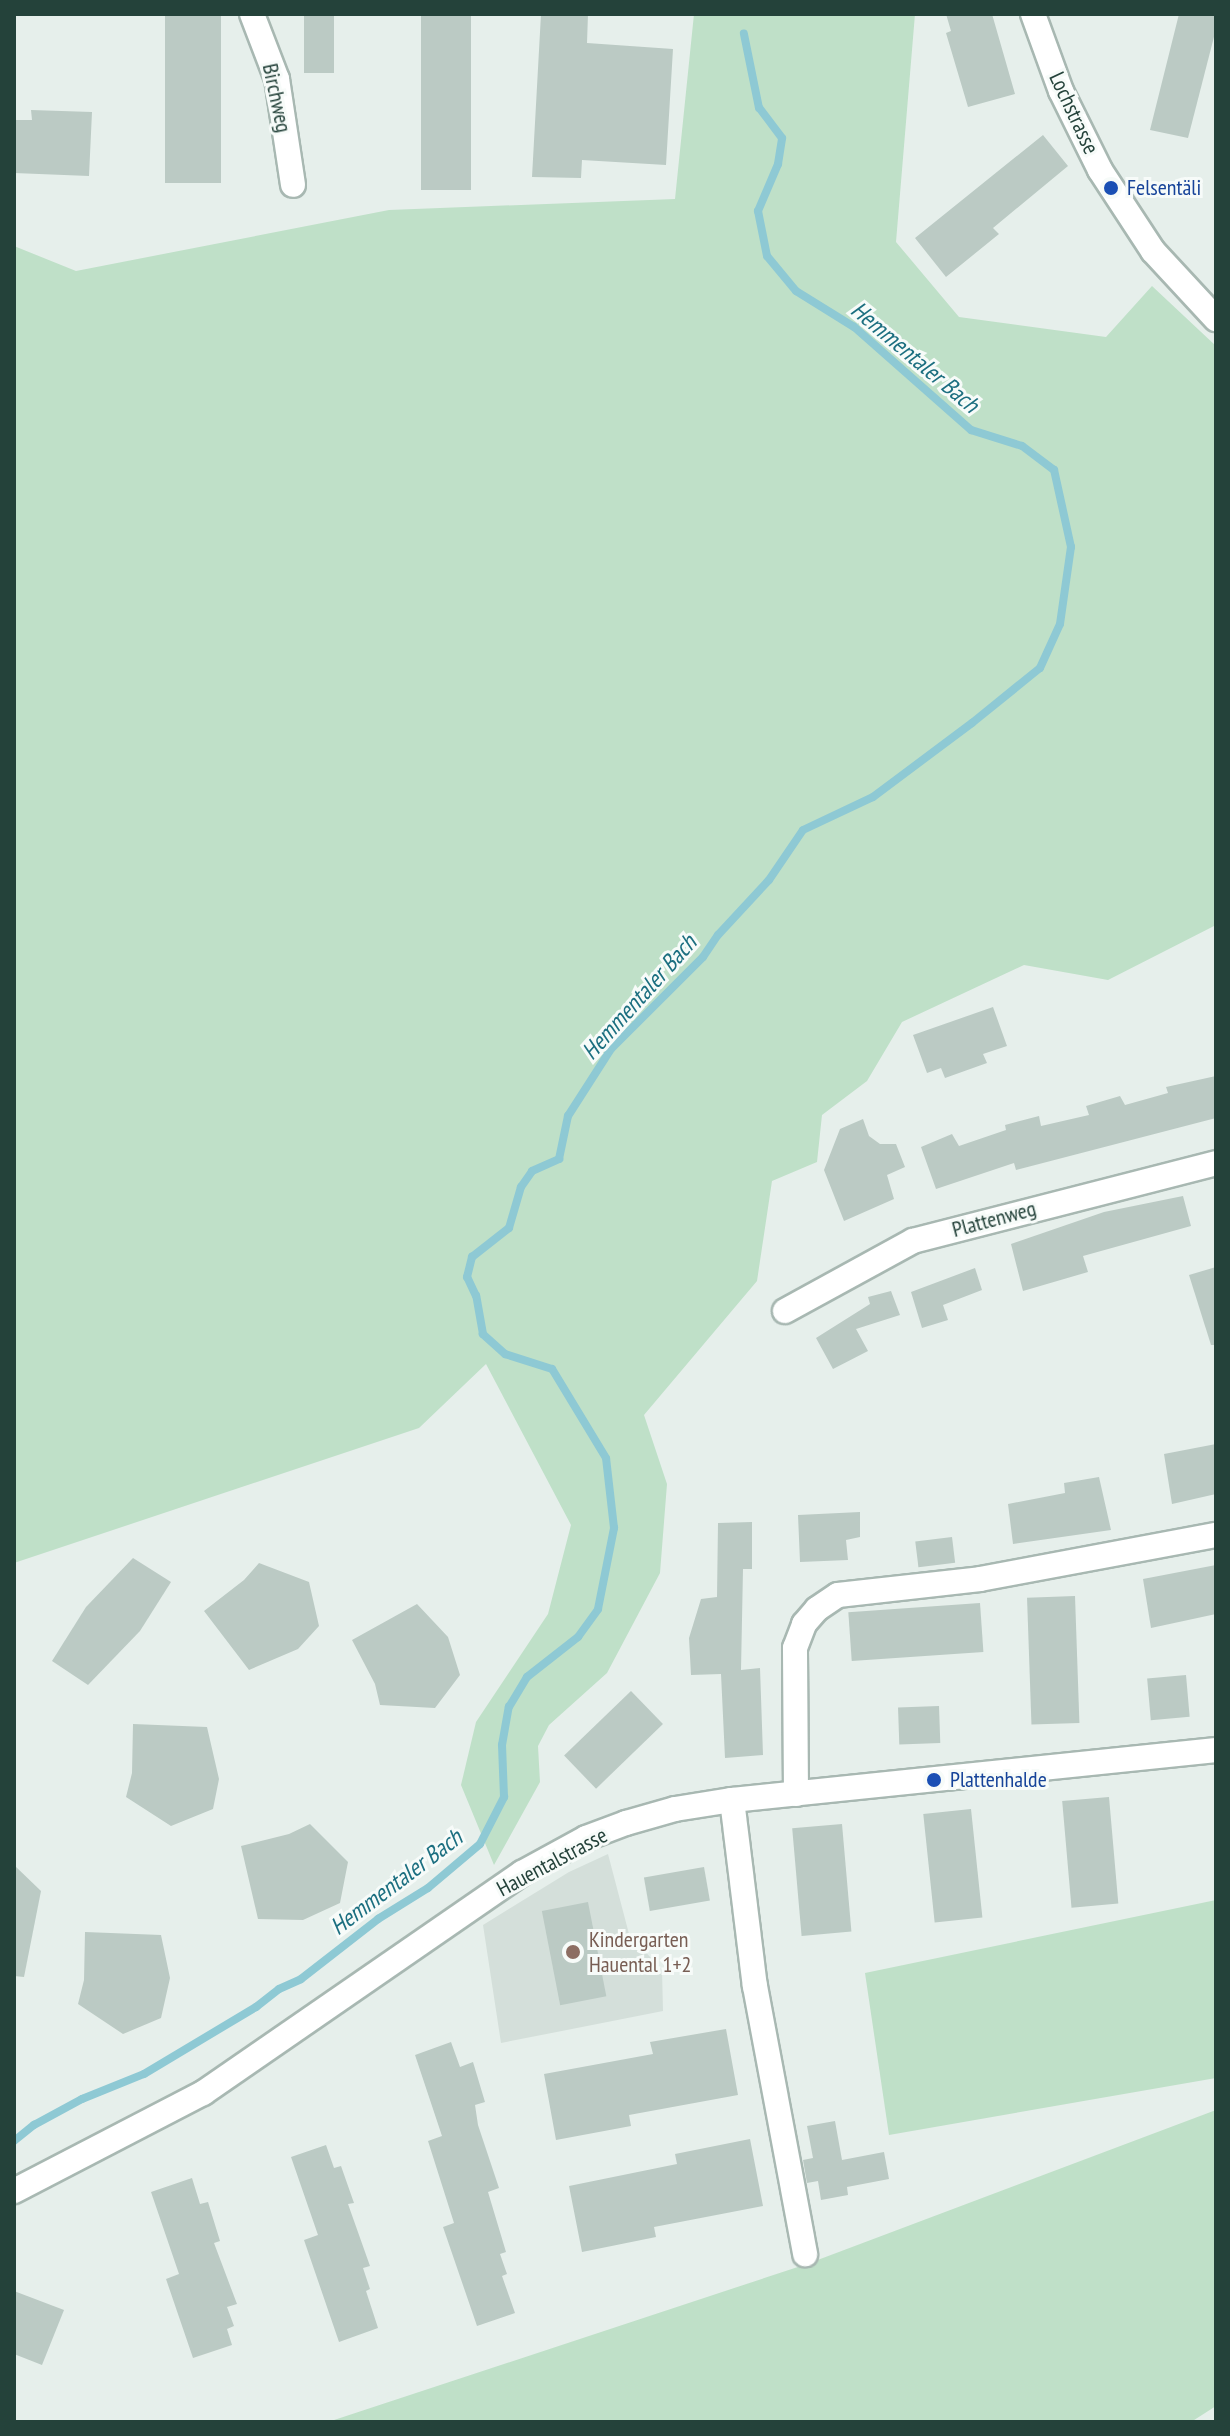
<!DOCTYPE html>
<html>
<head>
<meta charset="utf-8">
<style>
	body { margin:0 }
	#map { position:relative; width:1230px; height:2436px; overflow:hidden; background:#e6efeb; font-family:"PT Sans Narrow",sans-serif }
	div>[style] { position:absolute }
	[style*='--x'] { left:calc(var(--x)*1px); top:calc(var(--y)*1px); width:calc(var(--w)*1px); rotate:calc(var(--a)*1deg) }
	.built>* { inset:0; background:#d4dfda }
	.green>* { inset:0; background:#bfe0c8 }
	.stream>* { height:8px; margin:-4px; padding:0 4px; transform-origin:4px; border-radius:4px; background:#8ec9d4 }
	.building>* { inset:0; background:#bbcac4; transform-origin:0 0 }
	.roads { filter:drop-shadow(2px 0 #a8b8b2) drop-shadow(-2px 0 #a8b8b2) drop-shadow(0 2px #a8b8b2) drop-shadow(0 -2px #a8b8b2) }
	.street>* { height:24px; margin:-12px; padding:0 12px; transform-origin:12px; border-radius:12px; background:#fff }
	.secondary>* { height:24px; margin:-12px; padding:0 12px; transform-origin:12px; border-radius:12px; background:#fff }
	.dots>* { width:22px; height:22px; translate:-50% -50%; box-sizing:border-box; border:4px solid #f7fbf9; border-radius:50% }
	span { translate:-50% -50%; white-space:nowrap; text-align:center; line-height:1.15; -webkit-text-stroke:6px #f7fbf9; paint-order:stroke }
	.street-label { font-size:22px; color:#24423a }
	.transit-label { font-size:22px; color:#164399 }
	.left { translate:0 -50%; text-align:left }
	.education-label { font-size:22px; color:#785e54 }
	.water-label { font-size:24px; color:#1c6f80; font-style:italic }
	.frame { position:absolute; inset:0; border:16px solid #24423a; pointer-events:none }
</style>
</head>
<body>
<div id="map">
	<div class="built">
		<i style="clip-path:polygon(608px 1854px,629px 1934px,662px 1970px,663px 2011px,501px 2043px,483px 1925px,569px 1872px)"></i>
	</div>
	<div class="green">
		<i style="clip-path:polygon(694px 14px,915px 14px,896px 242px,959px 317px,1106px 337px,1152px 286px,1216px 346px,1216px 925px,1108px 980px,1024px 965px,902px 1022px,867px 1081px,822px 1115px,817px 1162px,772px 1181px,757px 1281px,644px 1415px,667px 1484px,660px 1573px,607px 1673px,549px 1725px,538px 1746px,540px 1782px,494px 1865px,461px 1785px,476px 1722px,548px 1614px,571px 1525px,486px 1364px,419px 1428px,14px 1563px,14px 246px,76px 271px,389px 210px,675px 199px)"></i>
		<i style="clip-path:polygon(1216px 1900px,1216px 2078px,889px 2135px,865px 1973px)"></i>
		<i style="clip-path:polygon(1216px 2110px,1216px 2406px,1191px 2422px,328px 2422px,807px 2264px)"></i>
	</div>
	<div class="stream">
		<i style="--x:14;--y:2141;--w:26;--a:-39"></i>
		<i style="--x:34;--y:2125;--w:55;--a:-28.4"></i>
		<i style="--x:82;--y:2099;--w:67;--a:-22"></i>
		<i style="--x:144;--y:2074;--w:131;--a:-30.9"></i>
		<i style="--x:256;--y:2007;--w:29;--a:-38"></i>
		<i style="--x:279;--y:1989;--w:24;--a:-24"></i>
		<i style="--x:301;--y:1979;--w:98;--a:-37.9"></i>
		<i style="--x:378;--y:1919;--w:59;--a:-31.8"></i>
		<i style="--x:428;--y:1888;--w:68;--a:-40.2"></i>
		<i style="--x:480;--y:1844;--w:53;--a:-62.9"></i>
		<i style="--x:504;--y:1797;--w:52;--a:-92.2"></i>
		<i style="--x:502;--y:1745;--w:39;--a:-80"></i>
		<i style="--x:509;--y:1707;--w:35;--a:-59"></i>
		<i style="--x:527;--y:1677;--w:65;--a:-38.1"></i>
		<i style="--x:578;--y:1637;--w:34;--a:-54"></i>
		<i style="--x:598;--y:1609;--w:83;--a:-78.8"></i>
		<i style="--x:614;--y:1528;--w:70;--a:-96.5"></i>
		<i style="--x:606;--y:1458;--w:104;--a:-121.2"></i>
		<i style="--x:552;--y:1369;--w:49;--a:-162.3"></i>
		<i style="--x:505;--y:1354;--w:30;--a:-138"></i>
		<i style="--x:483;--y:1334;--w:39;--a:-100"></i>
		<i style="--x:476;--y:1296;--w:21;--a:-115"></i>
		<i style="--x:467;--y:1277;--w:21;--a:-76"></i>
		<i style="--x:472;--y:1257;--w:47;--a:-38.1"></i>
		<i style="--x:509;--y:1228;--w:43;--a:-73.7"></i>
		<i style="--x:521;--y:1187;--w:19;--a:-55"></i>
		<i style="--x:532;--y:1171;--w:30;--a:-24"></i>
		<i style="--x:559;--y:1159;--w:44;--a:-78.2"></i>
		<i style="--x:568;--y:1116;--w:80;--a:-57.3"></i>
		<i style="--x:611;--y:1049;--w:130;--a:-45"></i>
		<i style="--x:703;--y:957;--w:27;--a:-56"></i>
		<i style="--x:718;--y:935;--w:75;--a:-47.2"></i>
		<i style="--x:769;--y:880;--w:60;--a:-55.8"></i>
		<i style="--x:803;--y:830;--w:77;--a:-25.2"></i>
		<i style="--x:873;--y:797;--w:124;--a:-36.8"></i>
		<i style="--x:972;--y:723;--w:87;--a:-39"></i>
		<i style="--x:1040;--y:668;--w:48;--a:-65.6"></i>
		<i style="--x:1060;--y:624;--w:78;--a:-81.9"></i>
		<i style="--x:1071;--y:547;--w:79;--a:-102.4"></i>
		<i style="--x:1054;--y:470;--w:40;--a:-143"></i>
		<i style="--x:1022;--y:446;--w:53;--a:-162.6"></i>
		<i style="--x:971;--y:430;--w:156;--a:-138.6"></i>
		<i style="--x:854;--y:327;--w:68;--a:-148.2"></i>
		<i style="--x:796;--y:291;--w:45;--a:-129.6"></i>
		<i style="--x:767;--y:256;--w:46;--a:-101.3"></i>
		<i style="--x:758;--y:211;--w:51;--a:-66.9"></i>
		<i style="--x:778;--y:164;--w:26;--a:-81"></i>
		<i style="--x:782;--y:138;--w:38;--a:-127"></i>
		<i style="--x:759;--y:108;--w:76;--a:-101.5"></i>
	</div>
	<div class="building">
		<i style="left:165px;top:14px;width:56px;height:169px"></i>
		<i style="left:304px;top:14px;width:30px;height:59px"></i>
		<i style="left:421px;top:14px;width:50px;height:176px"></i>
		<i style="clip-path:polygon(541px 14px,588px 14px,587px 43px,673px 49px,666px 165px,582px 160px,581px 178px,532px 177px)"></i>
		<i style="clip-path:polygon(946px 14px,992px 14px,1015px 94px,968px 107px,946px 33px,951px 31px)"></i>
		<i style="clip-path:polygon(1179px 14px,1216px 14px,1216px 29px,1188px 138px,1150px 130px)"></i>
		<i style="clip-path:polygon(31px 110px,92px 112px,89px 176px,14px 173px,14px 120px,32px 120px)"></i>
		<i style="clip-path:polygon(1043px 135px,1068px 166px,993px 228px,999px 234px,946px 277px,915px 238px)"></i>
		<i style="clip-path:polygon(993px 1007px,1007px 1046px,983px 1054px,987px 1063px,945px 1078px,941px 1068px,927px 1073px,913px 1035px)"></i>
		<i style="clip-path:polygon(1216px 1076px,1216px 1118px,1016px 1170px,1014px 1163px,936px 1189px,921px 1147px,952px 1134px,959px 1146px,1006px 1130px,1005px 1125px,1039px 1116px,1041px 1126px,1089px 1115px,1086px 1106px,1120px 1096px,1125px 1105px,1168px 1093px,1166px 1087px)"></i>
		<i style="clip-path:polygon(863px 1119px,869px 1136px,880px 1144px,896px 1144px,905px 1167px,887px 1175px,894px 1199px,844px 1221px,824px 1170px,840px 1129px)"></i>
		<i style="clip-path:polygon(1183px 1196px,1191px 1226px,1083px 1256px,1088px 1272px,1023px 1291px,1011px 1244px,1104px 1212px)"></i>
		<i style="clip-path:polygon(1216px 1267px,1216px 1345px,1211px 1345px,1189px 1275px)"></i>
		<i style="clip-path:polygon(975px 1268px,982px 1290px,943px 1305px,948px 1320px,922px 1328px,911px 1292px)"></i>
		<i style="clip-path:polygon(891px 1291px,900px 1315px,856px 1329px,868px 1351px,833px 1369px,816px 1338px,870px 1304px,868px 1297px)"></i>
		<i style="clip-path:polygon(1216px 1444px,1216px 1494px,1172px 1504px,1164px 1454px)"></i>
		<i style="clip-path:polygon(1099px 1477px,1111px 1530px,1013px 1544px,1008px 1504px,1065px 1493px,1064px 1483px)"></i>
		<i style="clip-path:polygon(860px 1512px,860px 1537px,846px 1540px,848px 1560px,800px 1562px,798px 1515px)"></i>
		<i style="clip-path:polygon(752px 1522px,752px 1569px,743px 1569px,741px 1670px,760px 1668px,763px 1755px,725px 1758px,721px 1674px,691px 1675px,689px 1638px,701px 1599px,717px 1597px,718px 1523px)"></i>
		<i style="left:952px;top:1537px;width:26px;height:37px;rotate:83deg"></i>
		<i style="clip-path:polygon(133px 1558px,171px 1582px,140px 1631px,88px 1685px,52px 1661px,86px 1607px)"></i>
		<i style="clip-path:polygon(259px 1563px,309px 1582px,319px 1626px,298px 1649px,249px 1670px,204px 1611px,244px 1580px)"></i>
		<i style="clip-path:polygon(1216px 1565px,1216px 1614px,1151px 1628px,1143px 1579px)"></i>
		<i style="left:1075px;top:1596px;width:127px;height:48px;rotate:88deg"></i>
		<i style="left:980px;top:1603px;width:49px;height:132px;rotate:86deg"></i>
		<i style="clip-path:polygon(417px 1604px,448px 1637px,460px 1675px,435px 1708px,380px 1705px,375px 1684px,352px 1640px)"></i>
		<i style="left:1186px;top:1675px;width:42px;height:39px;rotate:85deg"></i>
		<i style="left:631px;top:1691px;width:46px;height:93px;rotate:46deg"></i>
		<i style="left:939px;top:1706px;width:37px;height:41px;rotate:88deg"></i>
		<i style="clip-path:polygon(133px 1724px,207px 1727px,219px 1779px,213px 1809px,171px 1826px,126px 1797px,132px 1773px)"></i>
		<i style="left:1109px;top:1797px;width:107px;height:47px;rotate:85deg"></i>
		<i style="left:971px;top:1809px;width:109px;height:48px;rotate:84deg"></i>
		<i style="clip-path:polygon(310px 1824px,348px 1862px,340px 1903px,303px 1920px,258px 1919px,241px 1846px,289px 1834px)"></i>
		<i style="left:842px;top:1824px;width:108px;height:50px;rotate:85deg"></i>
		<i style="clip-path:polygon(14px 1865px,41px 1891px,24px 1977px,14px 1976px)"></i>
		<i style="left:704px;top:1867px;width:34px;height:61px;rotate:80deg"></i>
		<i style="left:588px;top:1902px;width:96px;height:47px;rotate:79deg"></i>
		<i style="clip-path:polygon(85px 1932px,161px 1935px,170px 1978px,161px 2018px,123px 2034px,78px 2004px,84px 1980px)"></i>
		<i style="clip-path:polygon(726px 2029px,738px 2095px,629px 2115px,631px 2126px,556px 2140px,544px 2074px,653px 2054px,650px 2042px)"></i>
		<i style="clip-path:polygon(451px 2042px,460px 2067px,473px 2062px,485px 2102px,475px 2105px,478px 2125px,499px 2188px,488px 2192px,506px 2252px,500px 2254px,507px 2274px,502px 2276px,515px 2313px,477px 2326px,443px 2227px,454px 2223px,428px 2141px,442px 2136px,415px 2055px)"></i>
		<i style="clip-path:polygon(835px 2121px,842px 2160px,884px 2152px,889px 2179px,847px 2187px,848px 2195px,821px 2200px,818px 2181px,807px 2183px,803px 2160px,813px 2158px,807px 2126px)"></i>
		<i style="clip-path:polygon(750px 2139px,763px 2206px,654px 2227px,656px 2237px,582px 2252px,569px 2186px,677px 2164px,675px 2154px)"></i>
		<i style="clip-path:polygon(326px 2145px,334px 2168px,341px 2166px,354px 2203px,348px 2204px,370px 2266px,363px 2268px,370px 2289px,366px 2291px,378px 2328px,339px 2342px,304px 2240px,318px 2235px,291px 2157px)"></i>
		<i style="clip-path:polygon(192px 2178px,200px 2204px,208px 2202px,220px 2241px,214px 2243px,237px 2304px,227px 2307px,234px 2326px,227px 2329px,232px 2345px,193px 2358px,166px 2279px,179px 2274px,151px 2192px)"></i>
		<i style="clip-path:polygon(14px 2291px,64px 2310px,42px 2365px,14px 2354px)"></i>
	</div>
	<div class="roads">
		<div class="street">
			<i style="--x:252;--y:14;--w:70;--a:69"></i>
			<i style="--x:277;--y:79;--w:107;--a:81.4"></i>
			<i style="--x:785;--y:1311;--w:146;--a:-28.7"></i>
			<i style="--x:913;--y:1241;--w:313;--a:-14.4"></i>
			<i style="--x:796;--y:1794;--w:146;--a:-90.4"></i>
			<i style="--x:795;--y:1648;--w:26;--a:-69"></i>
			<i style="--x:804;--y:1624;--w:20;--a:-49"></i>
			<i style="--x:817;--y:1609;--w:25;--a:-34"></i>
			<i style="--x:838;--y:1595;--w:143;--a:-6.4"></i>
			<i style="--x:980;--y:1579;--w:240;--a:-10.6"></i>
			<i style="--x:732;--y:1800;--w:187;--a:83"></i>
			<i style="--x:755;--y:1986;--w:273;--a:79.4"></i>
		</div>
		<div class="secondary">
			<i style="--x:1033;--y:14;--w:82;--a:70"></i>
			<i style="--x:1061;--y:91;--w:88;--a:63.7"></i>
			<i style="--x:1100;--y:170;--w:97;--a:56.8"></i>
			<i style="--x:1153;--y:251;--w:93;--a:47.2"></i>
			<i style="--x:14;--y:2191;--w:213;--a:-27.4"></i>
			<i style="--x:203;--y:2093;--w:388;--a:-34.6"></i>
			<i style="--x:522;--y:1873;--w:73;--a:-28.7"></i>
			<i style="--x:586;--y:1838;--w:43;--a:-20.6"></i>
			<i style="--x:626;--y:1823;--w:51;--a:-15.9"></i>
			<i style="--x:675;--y:1809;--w:58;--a:-9"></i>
			<i style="--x:732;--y:1800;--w:487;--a:-5.9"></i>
		</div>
	</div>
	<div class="dots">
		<i style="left:1111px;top:188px;background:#1a4fb4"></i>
		<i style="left:934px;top:1780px;background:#1a4fb4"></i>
		<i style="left:573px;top:1952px;background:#8d6e63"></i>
	</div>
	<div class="street-label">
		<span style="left:277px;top:98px;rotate:78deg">Birchweg</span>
		<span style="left:1074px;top:113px;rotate:65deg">Lochstrasse</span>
		<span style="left:994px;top:1219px;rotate:-15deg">Plattenweg</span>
		<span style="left:552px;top:1862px;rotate:-28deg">Hauentalstrasse</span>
	</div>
	<div class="transit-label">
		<span class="left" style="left:1127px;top:188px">Felsentäli</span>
		<span class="left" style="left:950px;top:1780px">Plattenhalde</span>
	</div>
	<div class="education-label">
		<span class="left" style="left:589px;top:1952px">Kindergarten<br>Hauental 1+2</span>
	</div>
	<div class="water-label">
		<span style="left:915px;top:357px;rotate:40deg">Hemmentaler Bach</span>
		<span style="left:639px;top:997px;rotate:-48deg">Hemmentaler Bach</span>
		<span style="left:396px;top:1882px;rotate:-37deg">Hemmentaler Bach</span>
	</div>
	<div class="frame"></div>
</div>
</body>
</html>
